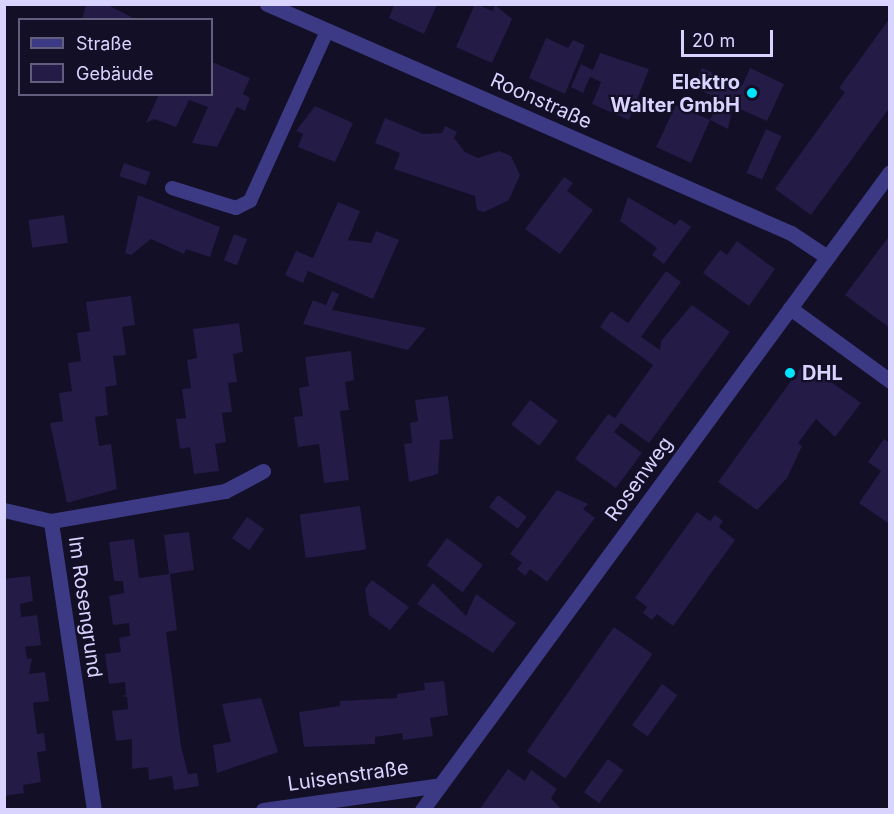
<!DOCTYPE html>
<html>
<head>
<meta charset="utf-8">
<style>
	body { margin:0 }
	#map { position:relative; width:894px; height:814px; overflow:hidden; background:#130f26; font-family:Inter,sans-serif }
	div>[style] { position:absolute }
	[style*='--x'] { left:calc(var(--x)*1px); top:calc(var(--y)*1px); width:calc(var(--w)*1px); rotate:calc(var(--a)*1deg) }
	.building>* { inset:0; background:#241b47; transform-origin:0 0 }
	.service>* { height:14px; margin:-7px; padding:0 7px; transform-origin:7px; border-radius:7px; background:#3d3a85 }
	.minor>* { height:15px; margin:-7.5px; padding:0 7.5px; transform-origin:7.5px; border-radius:7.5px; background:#3d3a85 }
	.dots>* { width:16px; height:16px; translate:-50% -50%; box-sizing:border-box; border:3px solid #130f26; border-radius:50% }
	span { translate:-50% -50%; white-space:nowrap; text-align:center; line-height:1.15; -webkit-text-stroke:4.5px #130f26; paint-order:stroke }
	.poi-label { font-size:20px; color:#d9d4ff; font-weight:700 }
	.right { translate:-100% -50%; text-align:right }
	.left { translate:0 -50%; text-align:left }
	.street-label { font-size:20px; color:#d9d4ff }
	.frame { position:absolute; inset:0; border:6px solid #d9d4ff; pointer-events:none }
	.legend { position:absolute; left:18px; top:18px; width:195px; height:78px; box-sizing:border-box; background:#130f26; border:2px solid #625e7d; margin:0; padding:8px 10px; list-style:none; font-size:18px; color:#d9d4ff }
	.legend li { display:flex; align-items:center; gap:12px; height:30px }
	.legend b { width:30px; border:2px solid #625e7d }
	.scale { position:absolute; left:681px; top:30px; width:92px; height:27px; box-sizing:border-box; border:3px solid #d9d4ff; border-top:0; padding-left:8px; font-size:18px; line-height:21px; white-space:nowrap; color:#d9d4ff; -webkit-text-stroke:4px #130f26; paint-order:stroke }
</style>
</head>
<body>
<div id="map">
	<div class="building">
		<i style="clip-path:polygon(475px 4px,493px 11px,495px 5px,512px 19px,492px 63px,456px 47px)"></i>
		<i style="clip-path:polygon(86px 5px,108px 5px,137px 20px,82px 20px)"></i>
		<i style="clip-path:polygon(394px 5px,437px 5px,424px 34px,389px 18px)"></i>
		<i style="clip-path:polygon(890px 18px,890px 107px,811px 215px,775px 189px,845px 92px,839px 88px)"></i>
		<i style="clip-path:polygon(546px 38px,568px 48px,573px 40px,585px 45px,565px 94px,529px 78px)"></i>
		<i style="clip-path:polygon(600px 53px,649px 69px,629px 120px,592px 104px,601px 82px,590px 77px,583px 93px,571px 87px,581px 64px,593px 70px)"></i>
		<i style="clip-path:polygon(212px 62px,250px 78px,243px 94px,250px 98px,245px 111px,237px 107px,217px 147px,192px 143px,208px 107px,189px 100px,176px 127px,154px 119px,146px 123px,159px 94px,212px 94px)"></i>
		<i style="clip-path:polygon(702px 68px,742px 86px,750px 68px,784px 84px,767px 121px,733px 106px,728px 129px,710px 120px,691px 163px,656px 147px,676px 105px,710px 120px,720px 100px,694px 87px)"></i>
		<i style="clip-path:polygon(315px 106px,353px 123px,335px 162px,298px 147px,303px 134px,296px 131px)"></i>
		<i style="clip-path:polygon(385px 118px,423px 134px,442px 133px,445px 126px,457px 132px,454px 138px,465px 152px,478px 158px,499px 151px,511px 156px,520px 175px,509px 200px,484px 212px,477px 210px,475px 196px,394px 169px,400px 153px,375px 143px)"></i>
		<i style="left:766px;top:129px;width:17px;height:48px;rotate:24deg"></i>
		<i style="left:124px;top:163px;width:28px;height:14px;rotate:19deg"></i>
		<i style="clip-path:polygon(564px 177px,573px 183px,567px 191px,593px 210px,560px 254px,525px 229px)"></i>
		<i style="clip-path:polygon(138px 195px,220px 227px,210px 257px,186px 249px,184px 254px,151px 239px,131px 255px,125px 253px)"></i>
		<i style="clip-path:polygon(628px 197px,675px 225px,680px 219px,691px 227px,664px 264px,652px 255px,657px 248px,620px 221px)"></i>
		<i style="clip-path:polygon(338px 202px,360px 211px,348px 240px,371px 243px,376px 231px,399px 240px,373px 299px,308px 271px,303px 283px,285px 275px,296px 251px,313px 258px)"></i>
		<i style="left:64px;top:215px;width:28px;height:36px;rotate:82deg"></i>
		<i style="left:234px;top:234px;width:14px;height:28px;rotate:21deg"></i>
		<i style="clip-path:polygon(890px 235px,890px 328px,845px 295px)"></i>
		<i style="clip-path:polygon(737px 241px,775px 269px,749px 306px,703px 273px,720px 250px,727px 255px)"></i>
		<i style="clip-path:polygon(666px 271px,681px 282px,641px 337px,660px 350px,661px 341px,692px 305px,730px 332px,649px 443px,621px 423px,614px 432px,642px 453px,616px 488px,575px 459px,608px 414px,615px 418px,653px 365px,600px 327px,611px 311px,628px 323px)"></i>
		<i style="clip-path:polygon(332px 291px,339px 294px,332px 310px,426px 328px,408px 350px,303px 324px,313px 300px,326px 305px)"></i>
		<i style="clip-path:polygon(131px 296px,135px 325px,122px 327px,126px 355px,113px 356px,117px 385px,105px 387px,108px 415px,95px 417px,99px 446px,111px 444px,117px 489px,67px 503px,50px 423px,63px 421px,59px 393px,72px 391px,68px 363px,81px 361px,77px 333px,90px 331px,86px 302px)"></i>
		<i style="clip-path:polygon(239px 323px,243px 352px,233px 354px,237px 382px,228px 383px,232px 412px,222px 413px,226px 442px,215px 444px,219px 471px,194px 474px,190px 447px,180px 449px,176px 419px,186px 418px,182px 389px,191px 388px,187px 360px,197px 358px,193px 329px)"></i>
		<i style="clip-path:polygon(351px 351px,354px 380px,345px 382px,349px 410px,340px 411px,349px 480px,324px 483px,319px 444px,298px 447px,294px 417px,303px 416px,299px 388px,309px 386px,305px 357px)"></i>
		<i style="clip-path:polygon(804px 363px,861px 403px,835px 437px,816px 419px,798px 443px,802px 446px,787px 478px,757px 510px,718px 482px)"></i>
		<i style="clip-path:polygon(448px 396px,453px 439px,440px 440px,438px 474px,409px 482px,404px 444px,412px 443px,410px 423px,418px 421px,415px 400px)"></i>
		<i style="left:530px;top:400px;width:35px;height:31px;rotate:37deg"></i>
		<i style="clip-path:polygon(884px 439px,890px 443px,888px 523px,859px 503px,881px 471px,868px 462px)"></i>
		<i style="clip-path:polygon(557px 490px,588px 504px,583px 509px,595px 518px,547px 582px,530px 569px,525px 576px,517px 569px,522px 563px,510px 554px)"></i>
		<i style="left:498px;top:495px;width:36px;height:15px;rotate:37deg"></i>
		<i style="left:360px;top:506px;width:44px;height:61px;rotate:82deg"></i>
		<i style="clip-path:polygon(697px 512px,710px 521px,715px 515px,723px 521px,719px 527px,735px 540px,673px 626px,657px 614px,652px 620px,643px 613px,647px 607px,635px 598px)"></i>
		<i style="left:247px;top:517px;width:21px;height:26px;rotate:35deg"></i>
		<i style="clip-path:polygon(189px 532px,194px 570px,170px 574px,177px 630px,166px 632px,181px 746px,188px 774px,197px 773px,199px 786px,174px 790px,172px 776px,149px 780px,148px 767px,132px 769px,132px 739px,116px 741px,112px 711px,128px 709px,127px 697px,122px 696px,126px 695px,125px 682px,109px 684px,105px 654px,121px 652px,119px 638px,130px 636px,129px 623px,113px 625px,109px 596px,124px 593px,123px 581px,114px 581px,109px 542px,134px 539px,139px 578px,169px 574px,164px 535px)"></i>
		<i style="left:447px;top:538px;width:45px;height:34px;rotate:37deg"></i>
		<i style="clip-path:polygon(30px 576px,33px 601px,20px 604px,21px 617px,37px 615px,41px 645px,25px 647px,27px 659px,32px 658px,29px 674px,45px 672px,49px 701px,33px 703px,37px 734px,44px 733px,46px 751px,37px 752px,41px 782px,23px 785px,24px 793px,4px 796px,4px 579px)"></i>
		<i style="clip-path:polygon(372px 580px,409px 607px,390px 630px,369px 615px,365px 589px)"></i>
		<i style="clip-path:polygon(433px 583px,466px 616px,476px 594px,516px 623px,493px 653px,417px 604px)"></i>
		<i style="left:614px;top:627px;width:47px;height:152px;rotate:35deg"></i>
		<i style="clip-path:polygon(444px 681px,448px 715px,430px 718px,433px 736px,403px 740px,402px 733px,375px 737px,375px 744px,304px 747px,299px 712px,340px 706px,340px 701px,397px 698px,397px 694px,425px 690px,424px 683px)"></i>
		<i style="left:662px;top:684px;width:19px;height:51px;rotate:36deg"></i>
		<i style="clip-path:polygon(261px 698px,278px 752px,217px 773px,213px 745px,231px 742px,222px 704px)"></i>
		<i style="left:608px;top:759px;width:19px;height:41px;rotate:36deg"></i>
		<i style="clip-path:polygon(508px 769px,525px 781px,531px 770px,557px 789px,551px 798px,562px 810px,479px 810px)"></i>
	</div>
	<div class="service">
		<i style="--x:172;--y:188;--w:67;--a:17.4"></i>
		<i style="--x:236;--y:208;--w:16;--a:-27"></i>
		<i style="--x:250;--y:201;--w:187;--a:-65.6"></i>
	</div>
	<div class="minor">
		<i style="--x:267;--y:4;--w:572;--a:23.61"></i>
		<i style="--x:791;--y:233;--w:43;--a:33.7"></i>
		<i style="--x:790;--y:308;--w:124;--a:36.1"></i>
		<i style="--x:4;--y:510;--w:48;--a:13.2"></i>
		<i style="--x:94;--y:810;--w:292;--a:-98.5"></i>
		<i style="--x:51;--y:521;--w:177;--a:-9.8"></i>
		<i style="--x:225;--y:491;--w:43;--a:-27.8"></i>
		<i style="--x:263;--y:810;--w:179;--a:-8"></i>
		<i style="--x:422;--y:810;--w:791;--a:-53.74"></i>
	</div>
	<div class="dots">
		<i style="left:752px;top:93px;background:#00e5ff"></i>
		<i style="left:790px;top:373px;background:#00e5ff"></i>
	</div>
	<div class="poi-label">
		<span class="right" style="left:740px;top:94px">Elektro<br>Walter GmbH</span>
		<span class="left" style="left:802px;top:373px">DHL</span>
	</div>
	<div class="street-label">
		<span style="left:541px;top:101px;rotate:24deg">Roonstraße</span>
		<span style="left:639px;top:479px;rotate:-54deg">Rosenweg</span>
		<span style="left:85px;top:607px;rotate:82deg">Im Rosengrund</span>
		<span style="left:348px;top:776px;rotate:-8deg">Luisenstraße</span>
	</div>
	<div class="frame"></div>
	<ul class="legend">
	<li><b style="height:8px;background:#3d3a85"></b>Straße</li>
	<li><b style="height:16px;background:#241b47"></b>Gebäude</li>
	</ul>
	<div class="scale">20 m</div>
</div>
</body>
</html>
